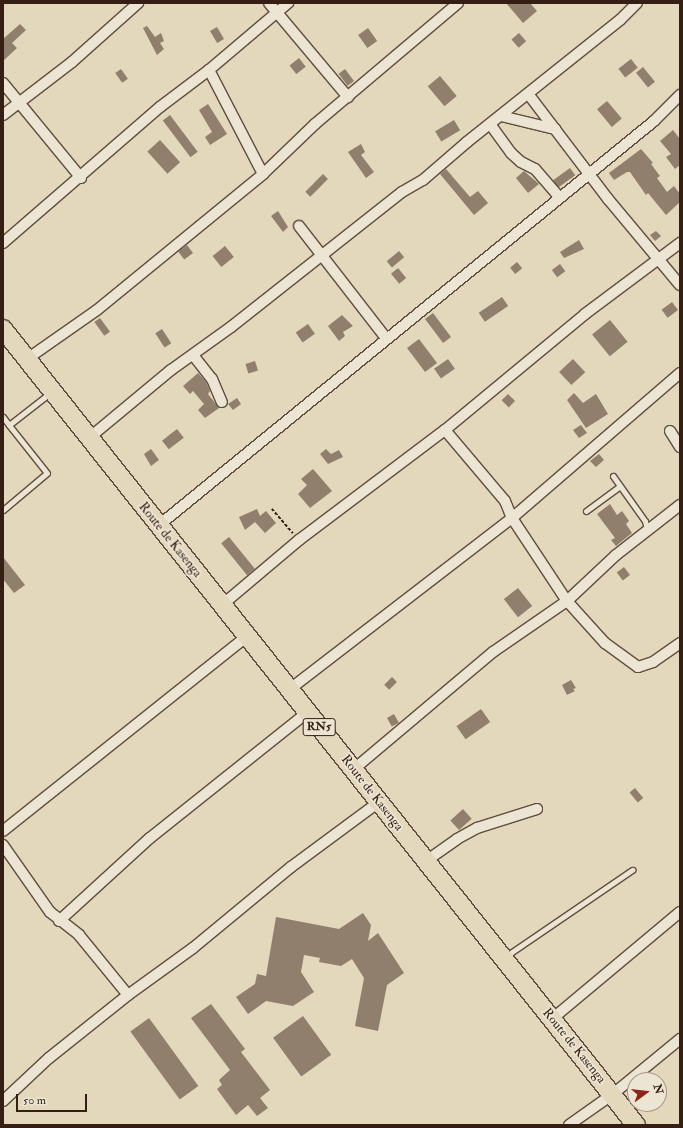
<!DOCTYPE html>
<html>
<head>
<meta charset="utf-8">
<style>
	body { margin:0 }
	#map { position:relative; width:683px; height:1128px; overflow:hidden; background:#e3d7bc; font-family:"IM FELL Double Pica",serif }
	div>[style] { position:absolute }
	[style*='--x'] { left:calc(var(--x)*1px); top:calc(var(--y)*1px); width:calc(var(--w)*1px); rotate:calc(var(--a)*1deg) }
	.building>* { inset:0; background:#8f7f6c; transform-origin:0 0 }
	.path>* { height:1.5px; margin-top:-0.75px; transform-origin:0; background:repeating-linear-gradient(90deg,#351f15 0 3px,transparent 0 5px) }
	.roads { filter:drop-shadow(1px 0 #604d3f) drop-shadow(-1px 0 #604d3f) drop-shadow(0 1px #604d3f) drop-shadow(0 -1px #604d3f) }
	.lane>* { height:5px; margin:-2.5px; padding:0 2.5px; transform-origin:2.5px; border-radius:2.5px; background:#ede5d3 }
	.street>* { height:10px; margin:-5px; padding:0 5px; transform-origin:5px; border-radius:5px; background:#ede5d3 }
	.highway>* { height:18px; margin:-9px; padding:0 9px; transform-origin:9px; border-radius:9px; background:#e3d7bc }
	span { translate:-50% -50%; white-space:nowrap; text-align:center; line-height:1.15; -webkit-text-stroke:3.5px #ede5d3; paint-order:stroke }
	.shield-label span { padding:1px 3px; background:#ede5d3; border:1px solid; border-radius:3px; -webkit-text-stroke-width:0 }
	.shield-label { font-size:12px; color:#351f15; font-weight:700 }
	.street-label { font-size:13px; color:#351f15 }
	.frame { position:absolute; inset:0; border:4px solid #351f15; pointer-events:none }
	.north { position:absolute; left:627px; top:1072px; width:40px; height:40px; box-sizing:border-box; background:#ede5d3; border:1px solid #a39687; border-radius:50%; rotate:75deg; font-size:11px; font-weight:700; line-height:16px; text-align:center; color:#351f15 }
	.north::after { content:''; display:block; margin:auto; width:14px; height:18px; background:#8f2418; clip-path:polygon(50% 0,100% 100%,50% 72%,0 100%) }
	.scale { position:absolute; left:16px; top:1094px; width:71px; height:18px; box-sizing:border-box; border:2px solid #351f15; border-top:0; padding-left:5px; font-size:12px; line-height:14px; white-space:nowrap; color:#351f15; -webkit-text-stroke:3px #ede5d3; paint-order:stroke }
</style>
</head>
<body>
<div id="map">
	<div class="building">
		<i style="clip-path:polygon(506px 3px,530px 3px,537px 11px,523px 23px)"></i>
		<i style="clip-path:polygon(20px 24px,26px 30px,12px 43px,17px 48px,3px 61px,3px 39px)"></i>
		<i style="clip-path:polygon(147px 26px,155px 37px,161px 33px,164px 41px,160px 43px,164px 49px,157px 55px,143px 28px)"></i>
		<i style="left:217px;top:27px;width:14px;height:8px;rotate:60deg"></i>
		<i style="left:368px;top:28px;width:16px;height:12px;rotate:55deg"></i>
		<i style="left:519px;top:33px;width:11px;height:10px;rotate:49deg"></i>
		<i style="left:299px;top:58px;width:11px;height:12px;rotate:52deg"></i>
		<i style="left:631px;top:59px;width:11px;height:16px;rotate:52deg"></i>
		<i style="left:643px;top:67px;width:19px;height:9px;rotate:51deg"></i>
		<i style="left:121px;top:69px;width:12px;height:7px;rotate:55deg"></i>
		<i style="left:345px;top:69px;width:15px;height:8px;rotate:53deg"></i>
		<i style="left:440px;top:76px;width:26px;height:16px;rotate:50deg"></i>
		<i style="left:607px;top:101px;width:23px;height:13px;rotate:50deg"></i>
		<i style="clip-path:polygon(208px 104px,227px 134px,210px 145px,205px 137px,212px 132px,199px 110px)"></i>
		<i style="left:170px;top:115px;width:46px;height:9px;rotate:53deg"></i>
		<i style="left:454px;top:120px;width:12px;height:22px;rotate:59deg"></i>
		<i style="clip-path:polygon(673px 130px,680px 139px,680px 165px,675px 169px,666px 157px,671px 154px,660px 141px)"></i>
		<i style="left:160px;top:140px;width:30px;height:17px;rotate:48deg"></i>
		<i style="clip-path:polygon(361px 144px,365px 152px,361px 155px,374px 172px,366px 178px,348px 152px)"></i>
		<i style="clip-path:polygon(641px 149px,653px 163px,651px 164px,660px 176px,657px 178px,667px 192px,674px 186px,680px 194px,680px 202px,666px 215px,648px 193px,646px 195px,630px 172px,627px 172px,614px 180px,609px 173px)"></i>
		<i style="left:570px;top:168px;width:9px;height:21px;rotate:54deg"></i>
		<i style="clip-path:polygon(446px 169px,470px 197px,478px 191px,488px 203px,474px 215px,440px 174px)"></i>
		<i style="clip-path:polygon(524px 171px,539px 184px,528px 193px,516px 178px)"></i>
		<i style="left:323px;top:174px;width:7px;height:25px;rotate:45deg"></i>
		<i style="clip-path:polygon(278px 211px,288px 227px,283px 232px,271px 216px)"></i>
		<i style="clip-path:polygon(656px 231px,661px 236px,655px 241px,650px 235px)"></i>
		<i style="clip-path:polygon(579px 240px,584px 249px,564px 258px,560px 252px)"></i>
		<i style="left:187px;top:245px;width:10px;height:11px;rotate:53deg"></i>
		<i style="left:225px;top:246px;width:14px;height:16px;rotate:51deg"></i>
		<i style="left:399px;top:251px;width:8px;height:16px;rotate:50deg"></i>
		<i style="left:517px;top:262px;width:8px;height:9px;rotate:50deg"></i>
		<i style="left:560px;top:264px;width:9px;height:10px;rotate:54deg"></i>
		<i style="left:398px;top:268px;width:13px;height:9px;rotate:51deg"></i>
		<i style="left:502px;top:297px;width:11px;height:28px;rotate:56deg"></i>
		<i style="left:672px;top:302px;width:10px;height:13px;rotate:53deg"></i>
		<i style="left:433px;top:313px;width:30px;height:10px;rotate:53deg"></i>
		<i style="clip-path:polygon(342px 315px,353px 326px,343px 332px,345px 336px,339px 341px,328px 326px)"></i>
		<i style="left:100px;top:318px;width:17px;height:7px;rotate:54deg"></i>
		<i style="left:610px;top:320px;width:28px;height:23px;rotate:51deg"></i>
		<i style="left:308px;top:324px;width:12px;height:15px;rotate:55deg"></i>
		<i style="left:162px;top:329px;width:17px;height:8px;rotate:57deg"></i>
		<i style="left:419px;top:339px;width:30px;height:15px;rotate:53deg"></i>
		<i style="left:448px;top:359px;width:12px;height:17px;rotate:55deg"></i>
		<i style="left:573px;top:359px;width:18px;height:19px;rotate:47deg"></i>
		<i style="left:255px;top:361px;width:10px;height:10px;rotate:73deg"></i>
		<i style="clip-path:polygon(198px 373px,206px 382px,210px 391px,208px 394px,219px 408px,205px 418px,198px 410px,204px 404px,193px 391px,190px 394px,183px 386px)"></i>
		<i style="clip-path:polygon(574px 393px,583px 403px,596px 394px,608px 414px,586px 428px,567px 400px)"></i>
		<i style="left:508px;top:394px;width:10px;height:9px;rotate:45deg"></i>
		<i style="clip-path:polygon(237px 398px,241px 404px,233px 410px,228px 404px)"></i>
		<i style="clip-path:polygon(581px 425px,587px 433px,579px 438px,573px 430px)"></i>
		<i style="left:177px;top:429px;width:11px;height:19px;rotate:52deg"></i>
		<i style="clip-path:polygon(151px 449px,159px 460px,151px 466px,144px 454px)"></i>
		<i style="clip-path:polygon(326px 449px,331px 454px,339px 450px,343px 457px,328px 464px,320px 454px)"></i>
		<i style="clip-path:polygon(599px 454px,604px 460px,596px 467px,590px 461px)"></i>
		<i style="clip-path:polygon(313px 469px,332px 491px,310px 508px,298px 494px,307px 485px,301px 479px)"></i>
		<i style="clip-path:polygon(610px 504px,617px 515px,622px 511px,629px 521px,626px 524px,632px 533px,616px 546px,611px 540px,615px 538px,597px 514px)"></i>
		<i style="clip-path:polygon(257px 509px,260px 516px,266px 511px,276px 523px,265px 533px,255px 522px,245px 530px,239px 517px)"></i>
		<i style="left:229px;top:537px;width:41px;height:10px;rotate:51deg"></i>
		<i style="clip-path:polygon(3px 557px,25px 585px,14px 593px,3px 579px)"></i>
		<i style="left:624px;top:567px;width:10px;height:9px;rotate:53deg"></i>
		<i style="left:518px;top:588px;width:23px;height:18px;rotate:52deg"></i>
		<i style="left:392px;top:677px;width:7px;height:11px;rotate:45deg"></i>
		<i style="clip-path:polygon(571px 680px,576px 688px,573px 689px,575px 691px,567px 695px,562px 685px)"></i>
		<i style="left:481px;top:709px;width:16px;height:30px;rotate:55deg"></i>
		<i style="left:394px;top:714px;width:10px;height:8px;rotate:61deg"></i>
		<i style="left:635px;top:788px;width:13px;height:7px;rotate:51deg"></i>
		<i style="left:463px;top:809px;width:13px;height:17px;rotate:48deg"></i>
		<i style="clip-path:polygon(363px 913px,371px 925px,368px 941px,378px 933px,404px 973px,387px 985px,378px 1031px,355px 1026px,364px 978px,352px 959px,341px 966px,319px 962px,320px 958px,304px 955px,301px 972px,314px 992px,293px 1006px,266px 1001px,248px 1014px,236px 997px,255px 984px,257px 974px,266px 976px,276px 917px,339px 929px)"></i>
		<i style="clip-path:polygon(211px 1004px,245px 1049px,241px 1052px,270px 1090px,260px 1098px,268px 1108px,257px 1116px,248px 1105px,236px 1115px,217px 1089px,222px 1085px,219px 1080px,230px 1070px,191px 1018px)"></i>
		<i style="left:303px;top:1016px;width:48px;height:37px;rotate:54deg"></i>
		<i style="left:149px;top:1018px;width:84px;height:23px;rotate:54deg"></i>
	</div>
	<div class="path">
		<i style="--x:272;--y:509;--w:32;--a:49"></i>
	</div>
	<div class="roads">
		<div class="lane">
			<i style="--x:3;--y:417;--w:10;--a:53"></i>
			<i style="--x:9;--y:425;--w:52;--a:-38"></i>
			<i style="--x:613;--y:476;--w:55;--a:54.6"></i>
			<i style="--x:645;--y:521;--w:8;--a:76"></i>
			<i style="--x:3;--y:510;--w:57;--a:-40.1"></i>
			<i style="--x:47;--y:473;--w:61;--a:-128.4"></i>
			<i style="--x:586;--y:511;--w:42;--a:-36.3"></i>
			<i style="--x:506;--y:956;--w:153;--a:-34.3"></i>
		</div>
		<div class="street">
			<i style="--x:269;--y:3;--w:123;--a:50"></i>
			<i style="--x:209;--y:70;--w:117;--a:62.6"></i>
			<i style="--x:3;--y:83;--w:123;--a:50.6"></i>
			<i style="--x:529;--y:95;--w:131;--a:52.8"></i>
			<i style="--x:608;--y:199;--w:112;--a:50.1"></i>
			<i style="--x:3;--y:115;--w:87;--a:-37.5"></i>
			<i style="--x:72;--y:62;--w:89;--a:-41.8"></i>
			<i style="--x:501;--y:116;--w:56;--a:13.5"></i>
			<i style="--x:490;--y:124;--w:36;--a:54"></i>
			<i style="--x:511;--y:153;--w:13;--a:42"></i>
			<i style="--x:521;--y:162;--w:16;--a:27"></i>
			<i style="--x:535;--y:169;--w:37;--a:49"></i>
			<i style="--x:299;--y:226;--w:142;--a:52.2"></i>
			<i style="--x:3;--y:243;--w:208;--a:-40.9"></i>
			<i style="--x:160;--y:107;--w:61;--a:-37.1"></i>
			<i style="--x:209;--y:70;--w:104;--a:-40.3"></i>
			<i style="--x:193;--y:355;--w:31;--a:52"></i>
			<i style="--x:212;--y:379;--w:25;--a:67"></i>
			<i style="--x:27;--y:359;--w:85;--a:-35"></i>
			<i style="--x:97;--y:310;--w:215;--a:-39.3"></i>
			<i style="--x:263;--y:174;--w:72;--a:-43.9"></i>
			<i style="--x:315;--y:124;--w:187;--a:-40.2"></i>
			<i style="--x:445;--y:430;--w:93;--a:49.8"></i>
			<i style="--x:505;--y:501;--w:18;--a:68"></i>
			<i style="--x:512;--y:518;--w:100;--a:56.5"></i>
			<i style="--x:567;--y:601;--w:57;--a:47.9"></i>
			<i style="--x:605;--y:643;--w:41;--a:36"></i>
			<i style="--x:638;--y:667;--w:16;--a:-18"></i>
			<i style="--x:653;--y:662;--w:33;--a:-35"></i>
			<i style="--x:670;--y:431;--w:19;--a:58"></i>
			<i style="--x:89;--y:438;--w:107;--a:-39.7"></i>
			<i style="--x:171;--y:370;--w:74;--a:-35.6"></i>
			<i style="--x:231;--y:327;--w:218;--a:-38.3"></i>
			<i style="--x:402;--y:192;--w:24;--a:-30"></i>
			<i style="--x:423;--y:180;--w:58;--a:-40.8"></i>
			<i style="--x:467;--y:142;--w:196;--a:-38.6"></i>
			<i style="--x:620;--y:20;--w:24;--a:-45"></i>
			<i style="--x:158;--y:526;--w:640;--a:-39.23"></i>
			<i style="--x:654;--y:121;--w:37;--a:-45"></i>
			<i style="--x:222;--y:605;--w:101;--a:-40.2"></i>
			<i style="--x:299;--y:540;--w:183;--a:-37"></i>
			<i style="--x:445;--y:430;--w:182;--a:-39.6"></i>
			<i style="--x:585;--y:314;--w:119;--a:-36.8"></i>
			<i style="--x:290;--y:689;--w:280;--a:-37.6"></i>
			<i style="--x:512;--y:518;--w:222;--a:-40.8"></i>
			<i style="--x:354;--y:769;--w:182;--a:-40.1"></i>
			<i style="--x:493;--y:652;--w:90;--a:-34.6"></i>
			<i style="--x:567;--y:601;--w:67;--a:-43.2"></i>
			<i style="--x:616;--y:555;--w:81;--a:-38"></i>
			<i style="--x:3;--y:831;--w:312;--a:-38.6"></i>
			<i style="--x:3;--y:845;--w:82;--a:55"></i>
			<i style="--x:50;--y:912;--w:37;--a:38"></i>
			<i style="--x:79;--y:935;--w:77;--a:50.8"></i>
			<i style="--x:426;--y:861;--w:38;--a:-35"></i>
			<i style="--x:457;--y:839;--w:23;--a:-29"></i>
			<i style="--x:477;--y:828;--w:63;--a:-17.6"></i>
			<i style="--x:59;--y:921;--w:123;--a:-42.4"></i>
			<i style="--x:150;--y:838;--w:202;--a:-38.6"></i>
			<i style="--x:552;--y:1019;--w:167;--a:-39.9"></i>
			<i style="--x:3;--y:1101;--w:63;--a:-43.1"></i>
			<i style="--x:49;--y:1058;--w:101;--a:-38.6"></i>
			<i style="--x:128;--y:995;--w:80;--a:-35.9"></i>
			<i style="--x:193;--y:948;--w:127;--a:-39.6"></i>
			<i style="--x:291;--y:867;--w:109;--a:-36.5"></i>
			<i style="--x:569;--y:1125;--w:54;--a:-35.2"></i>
			<i style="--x:613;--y:1094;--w:87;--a:-39.4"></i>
		</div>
		<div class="highway">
			<i style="--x:3;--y:329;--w:1017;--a:51.51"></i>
		</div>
	</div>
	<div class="shield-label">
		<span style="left:319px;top:727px">RN5</span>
	</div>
	<div class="street-label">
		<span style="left:170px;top:540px;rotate:51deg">Route de Kasenga</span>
		<span style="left:372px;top:793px;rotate:52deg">Route de Kasenga</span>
		<span style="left:574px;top:1046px;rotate:51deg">Route de Kasenga</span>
	</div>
	<div class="frame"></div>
	<div class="north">N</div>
	<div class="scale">50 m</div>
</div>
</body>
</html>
